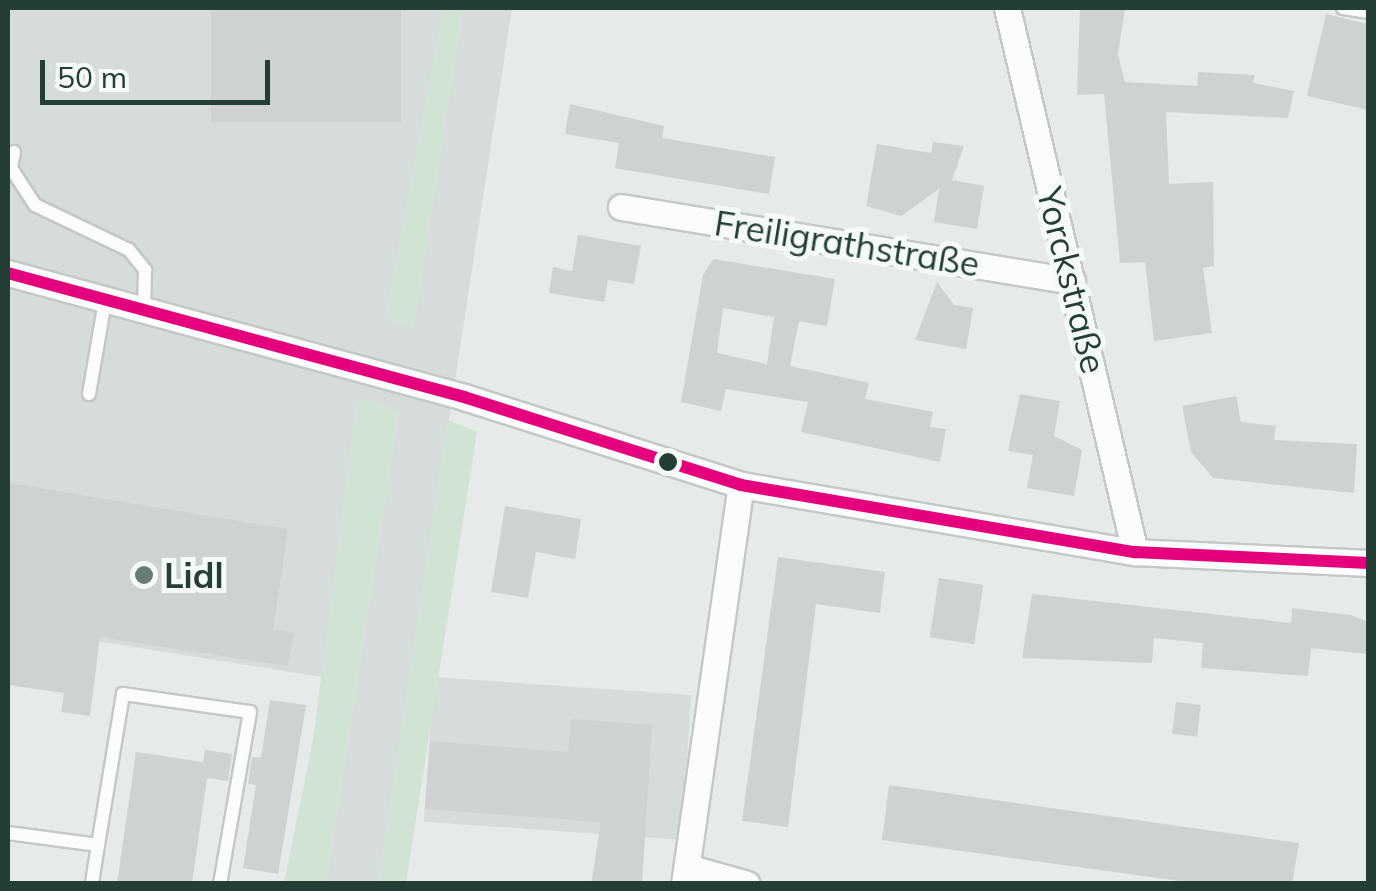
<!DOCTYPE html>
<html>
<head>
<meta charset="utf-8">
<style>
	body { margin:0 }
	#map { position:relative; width:1376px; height:891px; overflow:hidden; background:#e6ebe9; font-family:Mulish,sans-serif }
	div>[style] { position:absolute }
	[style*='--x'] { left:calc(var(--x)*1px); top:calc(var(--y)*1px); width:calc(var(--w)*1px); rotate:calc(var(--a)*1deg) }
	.built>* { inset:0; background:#d5dcd9; transform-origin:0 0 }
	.green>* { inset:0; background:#d1e3d5 }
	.building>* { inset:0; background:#ced2d0; transform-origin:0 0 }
	.roads { filter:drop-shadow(2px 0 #c3c8c6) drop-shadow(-2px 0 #c3c8c6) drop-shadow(0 2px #c3c8c6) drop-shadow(0 -2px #c3c8c6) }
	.lane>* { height:12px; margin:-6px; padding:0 6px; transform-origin:6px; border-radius:6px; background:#fbfcfc }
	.street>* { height:25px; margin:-12.5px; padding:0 12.5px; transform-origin:12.5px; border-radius:12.5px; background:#fbfcfc }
	.bus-1>* { height:12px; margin:-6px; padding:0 6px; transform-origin:6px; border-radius:6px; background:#e5007d }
	.dots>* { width:28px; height:28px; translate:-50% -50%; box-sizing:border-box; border:5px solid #f5faf7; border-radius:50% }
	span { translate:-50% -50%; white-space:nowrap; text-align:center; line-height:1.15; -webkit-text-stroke:10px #f5faf7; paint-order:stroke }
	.street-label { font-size:35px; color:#243e36 }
	.poi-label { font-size:35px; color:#243e36; font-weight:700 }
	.left { translate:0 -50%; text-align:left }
	.frame { position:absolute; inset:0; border:10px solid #243e36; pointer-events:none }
	.scale { position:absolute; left:40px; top:60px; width:230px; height:45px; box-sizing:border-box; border:5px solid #243e36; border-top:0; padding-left:12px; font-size:30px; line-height:35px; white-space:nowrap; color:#243e36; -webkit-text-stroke:8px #f5faf7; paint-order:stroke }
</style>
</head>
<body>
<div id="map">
	<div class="built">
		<i style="clip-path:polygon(8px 8px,443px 8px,413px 330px,463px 8px,512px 8px,378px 883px,326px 883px,399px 411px,357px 398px,322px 677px,8px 627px)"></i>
		<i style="left:434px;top:677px;width:258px;height:145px;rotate:4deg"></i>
	</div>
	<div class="green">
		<i style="clip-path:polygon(443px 8px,463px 8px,413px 331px,385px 317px)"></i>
		<i style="clip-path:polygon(357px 398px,399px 411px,326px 883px,284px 883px,313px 740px)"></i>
		<i style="clip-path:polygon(447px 420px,477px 432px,406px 883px,378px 883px)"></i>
	</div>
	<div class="building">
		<i style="left:211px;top:8px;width:190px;height:114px"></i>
		<i style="clip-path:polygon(1080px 8px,1125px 8px,1118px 54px,1125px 82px,1197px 86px,1198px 72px,1255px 75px,1253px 83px,1294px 91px,1288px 118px,1166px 112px,1169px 184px,1213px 182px,1214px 266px,1203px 268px,1212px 333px,1154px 341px,1145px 262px,1120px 263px,1104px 94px,1077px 95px)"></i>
		<i style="clip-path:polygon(1326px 14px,1368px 24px,1368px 110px,1307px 96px)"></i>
		<i style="clip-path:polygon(570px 104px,664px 126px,662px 138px,775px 157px,769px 194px,615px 168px,619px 143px,565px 134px)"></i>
		<i style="clip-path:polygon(933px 142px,964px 146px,952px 180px,984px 186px,977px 229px,934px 222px,939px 189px,901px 216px,866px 206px,877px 144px,931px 153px)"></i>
		<i style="clip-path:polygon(578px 235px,641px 246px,634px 284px,608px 280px,604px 302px,549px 293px,553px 267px,572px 271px)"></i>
		<i style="clip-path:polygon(evenodd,713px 259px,835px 279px,827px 326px,799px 321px,790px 366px,869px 383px,865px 399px,933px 412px,930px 427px,946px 429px,940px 462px,801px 432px,808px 402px,726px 389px,721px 411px,681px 402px,703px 275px,713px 259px,723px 308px,774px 317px,767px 364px,717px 353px,723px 308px)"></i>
		<i style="clip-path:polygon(937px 282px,954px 305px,973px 308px,966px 349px,915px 340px)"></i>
		<i style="clip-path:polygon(1020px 394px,1060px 401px,1054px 436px,1082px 450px,1074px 496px,1027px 488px,1033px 455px,1008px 451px)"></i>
		<i style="clip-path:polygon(1236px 396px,1241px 422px,1276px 426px,1274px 440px,1357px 444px,1354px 493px,1213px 478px,1191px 452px,1182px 406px)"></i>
		<i style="clip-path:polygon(8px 483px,288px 529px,273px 630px,294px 633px,288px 666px,100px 637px,90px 716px,61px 712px,64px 693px,8px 685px)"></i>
		<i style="clip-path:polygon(505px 506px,581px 519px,575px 559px,536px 552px,528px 598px,491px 592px)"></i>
		<i style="clip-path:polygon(778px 557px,885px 572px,880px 613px,816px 604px,788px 827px,742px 821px)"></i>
		<i style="left:939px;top:578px;width:45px;height:60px;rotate:9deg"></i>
		<i style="clip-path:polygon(1032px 594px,1291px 623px,1292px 608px,1351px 615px,1368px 622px,1368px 654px,1311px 648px,1308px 676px,1201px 668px,1203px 643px,1154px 638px,1152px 663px,1022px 658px)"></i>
		<i style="clip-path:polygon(270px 700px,306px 705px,278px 874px,243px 868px,256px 785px,248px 784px,252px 757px,261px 758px)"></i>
		<i style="left:1176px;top:702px;width:25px;height:32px;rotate:7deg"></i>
		<i style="clip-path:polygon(571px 719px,652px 725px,642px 884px,591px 884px,601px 822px,425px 809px,430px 741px,568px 752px)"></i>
		<i style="clip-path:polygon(205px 750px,232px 754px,228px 781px,207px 778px,192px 884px,117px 884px,136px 752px,203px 762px)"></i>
		<i style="clip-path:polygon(889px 785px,1299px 843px,1292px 884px,1202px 884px,882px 840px)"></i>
	</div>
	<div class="roads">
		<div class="lane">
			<i style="--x:1343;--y:8;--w:25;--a:9"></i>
			<i style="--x:14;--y:152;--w:16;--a:101"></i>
			<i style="--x:11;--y:168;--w:44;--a:57"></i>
			<i style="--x:35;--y:205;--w:104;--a:25.6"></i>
			<i style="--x:129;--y:250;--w:26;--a:51"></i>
			<i style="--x:145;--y:270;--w:40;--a:91.4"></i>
			<i style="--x:89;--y:394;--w:94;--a:-80.2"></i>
			<i style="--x:8;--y:833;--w:91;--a:7.6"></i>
			<i style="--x:98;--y:845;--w:39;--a:99"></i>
			<i style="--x:98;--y:845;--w:153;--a:-80.6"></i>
			<i style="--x:123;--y:694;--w:128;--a:8.1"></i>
			<i style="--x:250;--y:712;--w:175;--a:99.9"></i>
		</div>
		<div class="street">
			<i style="--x:1007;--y:8;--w:559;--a:76.76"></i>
			<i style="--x:621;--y:207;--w:457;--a:9.3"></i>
			<i style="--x:8;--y:273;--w:473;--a:15.2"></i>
			<i style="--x:464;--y:397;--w:291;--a:17.6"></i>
			<i style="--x:741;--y:485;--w:400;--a:9.7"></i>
			<i style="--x:1135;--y:552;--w:233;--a:2.7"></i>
			<i style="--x:687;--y:867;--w:62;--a:15.8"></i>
			<i style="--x:684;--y:884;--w:403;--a:-81.9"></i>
		</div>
	</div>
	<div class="bus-1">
		<i style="--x:8;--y:273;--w:473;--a:15.2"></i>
		<i style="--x:464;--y:397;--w:291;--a:17.6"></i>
		<i style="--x:741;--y:485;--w:400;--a:9.7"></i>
		<i style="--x:1135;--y:552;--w:233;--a:2.7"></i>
	</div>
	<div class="dots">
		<i style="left:668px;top:462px;background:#243e36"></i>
		<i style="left:144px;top:575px;background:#687b75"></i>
	</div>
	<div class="street-label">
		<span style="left:847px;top:243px;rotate:9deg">Freiligrathstraße</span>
		<span style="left:1072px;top:280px;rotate:76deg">Yorckstraße</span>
	</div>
	<div class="poi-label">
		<span class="left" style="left:164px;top:575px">Lidl</span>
	</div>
	<div class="frame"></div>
	<div class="scale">50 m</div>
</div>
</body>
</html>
